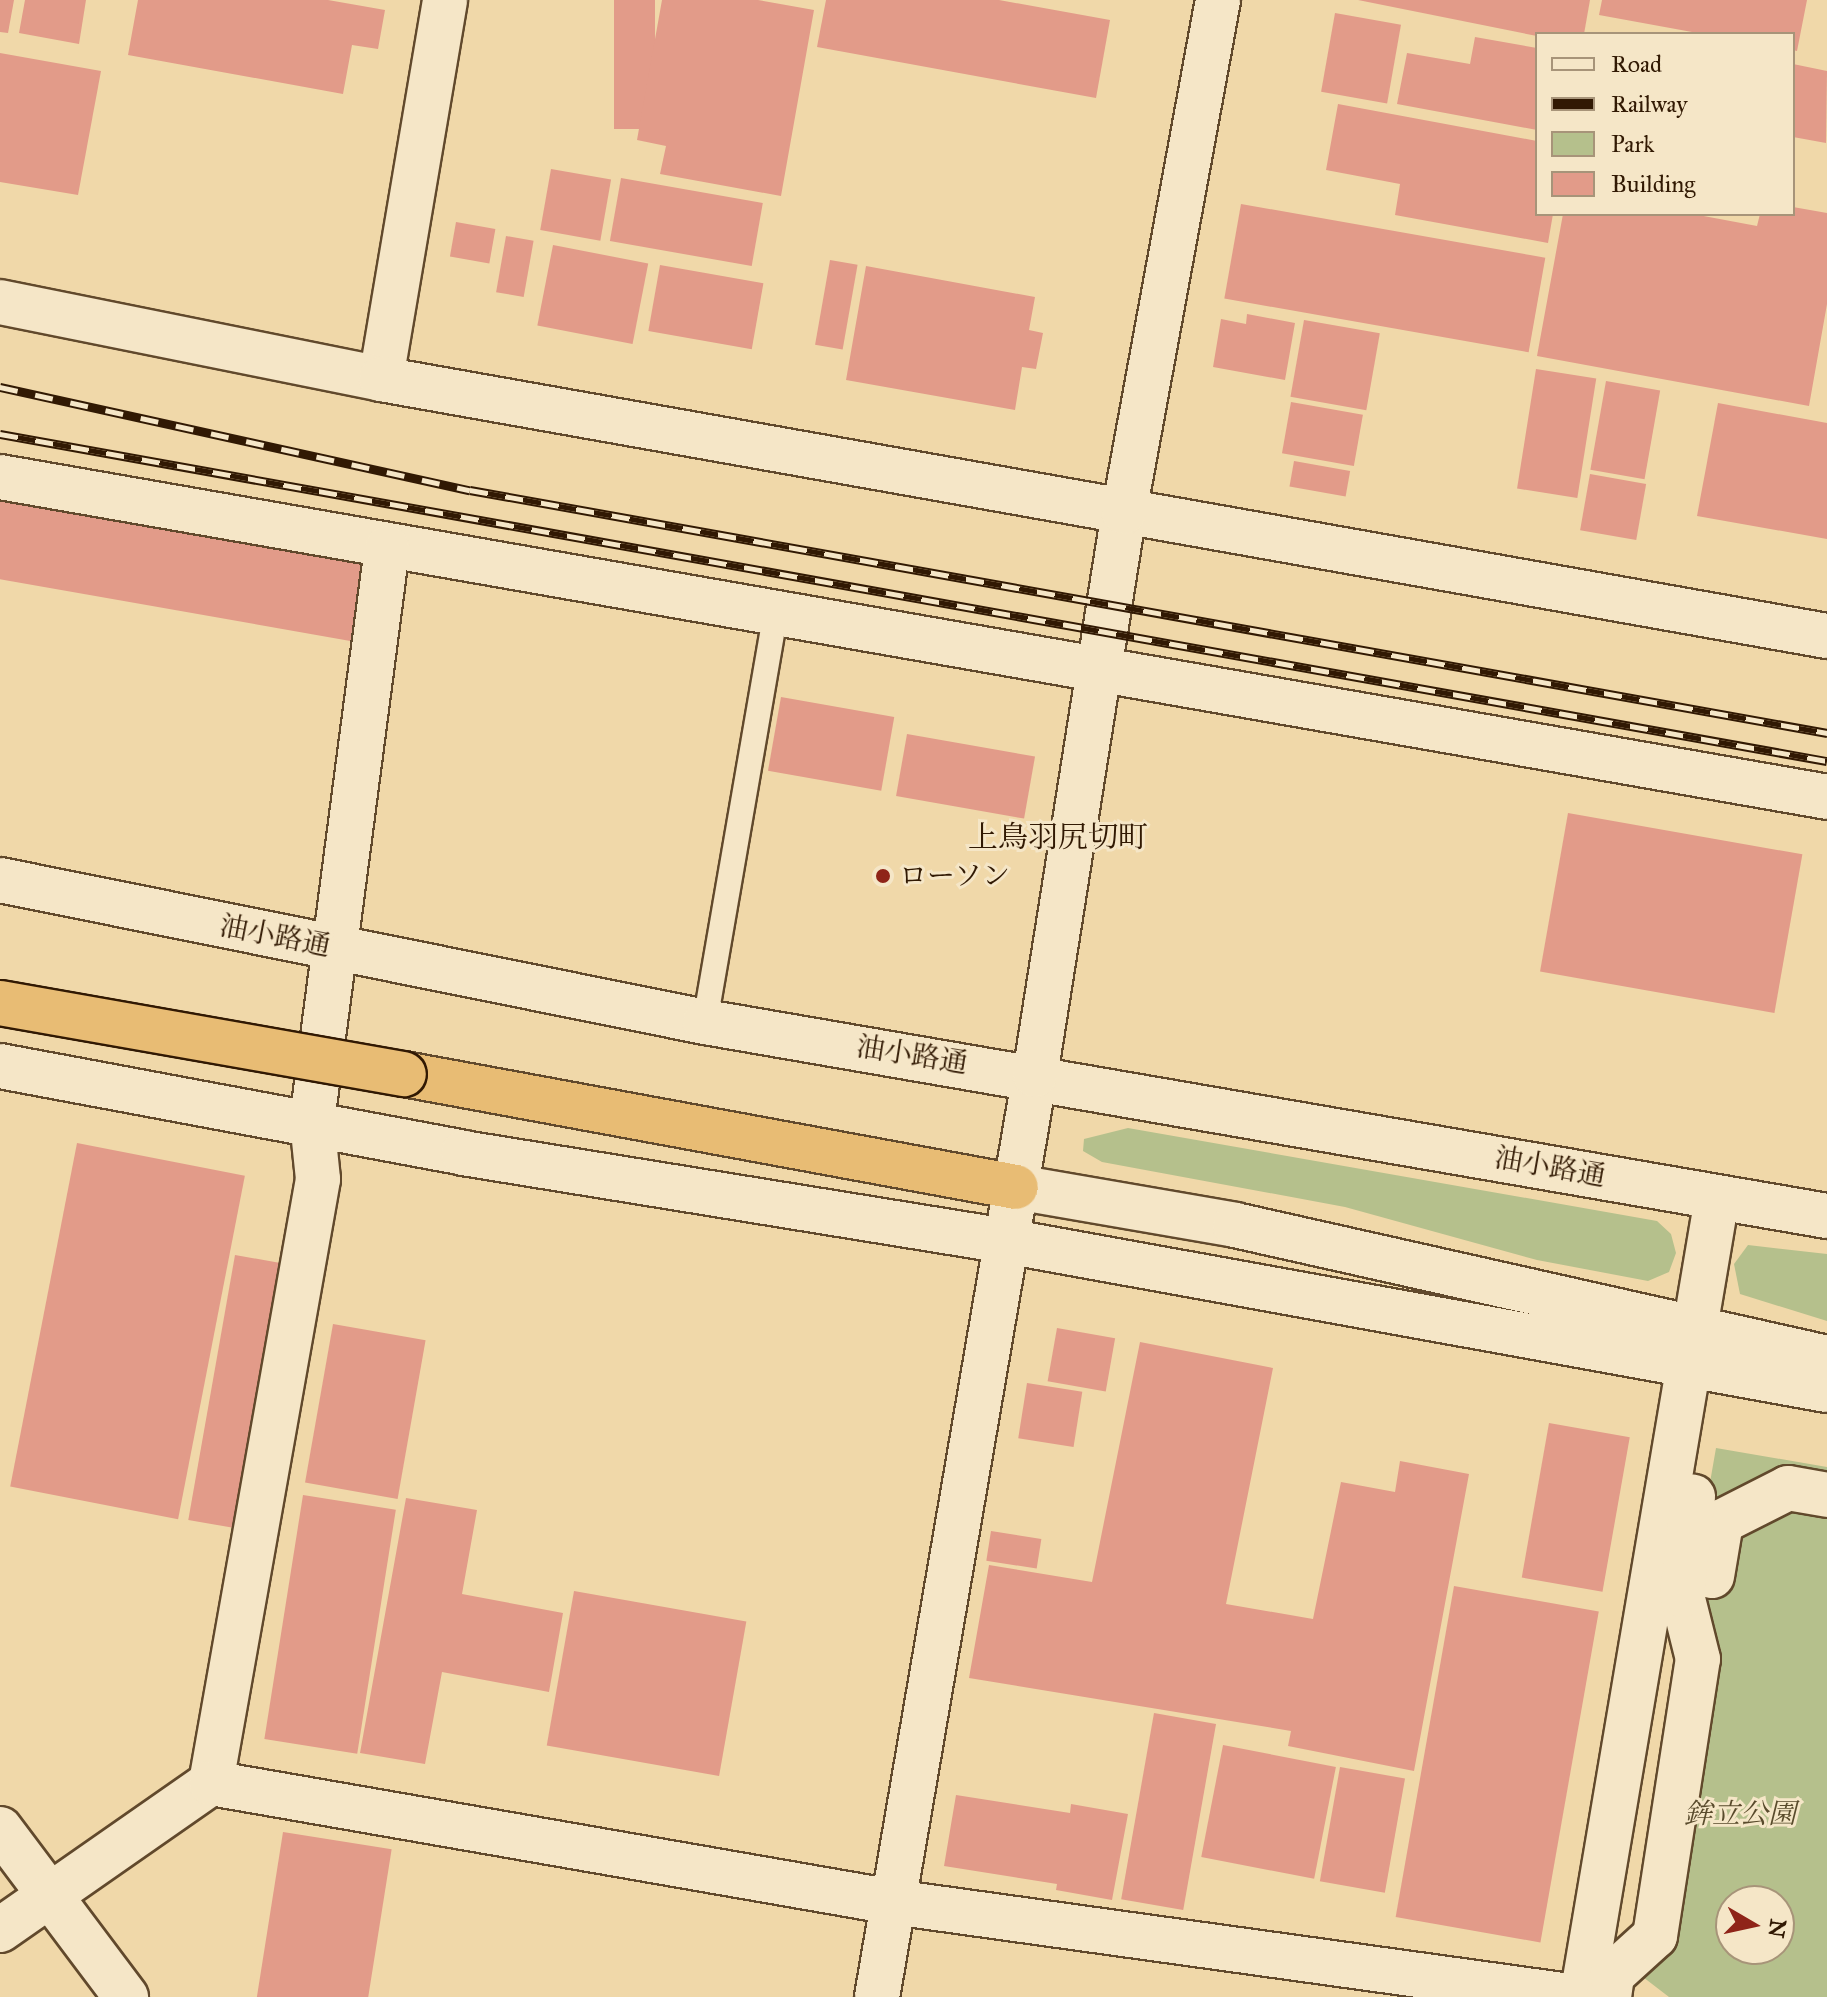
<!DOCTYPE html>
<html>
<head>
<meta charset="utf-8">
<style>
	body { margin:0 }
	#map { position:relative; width:1827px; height:1997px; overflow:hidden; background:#f0d8a9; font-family:"IM FELL Great Primer","Noto Serif JP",serif }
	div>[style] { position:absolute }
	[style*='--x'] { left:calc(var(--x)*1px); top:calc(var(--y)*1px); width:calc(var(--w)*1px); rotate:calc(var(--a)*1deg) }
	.green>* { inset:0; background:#b5c08c }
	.building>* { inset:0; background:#e29b89; transform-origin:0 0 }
	.roads { filter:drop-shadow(2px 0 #61492c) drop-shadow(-2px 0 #61492c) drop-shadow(0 2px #61492c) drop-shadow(0 -2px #61492c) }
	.lane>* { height:24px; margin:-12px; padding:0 12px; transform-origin:12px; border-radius:12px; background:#f5e6c7 }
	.street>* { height:44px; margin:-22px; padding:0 22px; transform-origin:22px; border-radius:22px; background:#f5e6c7 }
	.secondary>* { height:44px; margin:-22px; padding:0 22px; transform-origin:22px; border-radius:22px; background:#f5e6c7 }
	.highway>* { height:44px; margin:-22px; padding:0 22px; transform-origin:22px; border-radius:22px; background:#e8bc74 }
	.rail>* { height:9px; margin-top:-4.5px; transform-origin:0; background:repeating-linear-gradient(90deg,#f5e6c7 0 18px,#311903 0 36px); box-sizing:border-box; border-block:2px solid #311903 }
	.bridges { filter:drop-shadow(2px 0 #311903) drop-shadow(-2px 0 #311903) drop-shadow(0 2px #311903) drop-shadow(0 -2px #311903) }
	.highway-bridge>* { height:44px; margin:-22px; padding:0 22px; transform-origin:22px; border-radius:22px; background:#e8bc74 }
	.dots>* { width:22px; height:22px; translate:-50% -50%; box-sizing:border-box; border:4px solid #f5e6c7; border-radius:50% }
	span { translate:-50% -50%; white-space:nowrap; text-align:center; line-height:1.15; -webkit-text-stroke:6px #f5e6c7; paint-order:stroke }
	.poi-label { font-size:28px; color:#311903 }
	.left { translate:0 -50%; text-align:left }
	.street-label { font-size:28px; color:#311903 }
	.park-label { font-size:28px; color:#594b2c; font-style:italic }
	.neighbourhood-label { font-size:30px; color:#311903 }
	.legend { position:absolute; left:1535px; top:32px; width:260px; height:184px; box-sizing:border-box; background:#f5e6c7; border:2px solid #a79479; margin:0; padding:10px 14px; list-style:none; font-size:24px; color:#311903 }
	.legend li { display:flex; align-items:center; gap:16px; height:40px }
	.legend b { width:40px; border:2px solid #a79479 }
	.north { position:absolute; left:1715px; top:1885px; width:80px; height:80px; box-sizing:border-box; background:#f5e6c7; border:2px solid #a79479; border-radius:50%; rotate:99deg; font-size:22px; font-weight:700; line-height:32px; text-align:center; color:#311903 }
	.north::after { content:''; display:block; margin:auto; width:28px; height:36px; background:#8f2418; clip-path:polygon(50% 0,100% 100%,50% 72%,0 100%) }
</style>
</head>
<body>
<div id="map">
	<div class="green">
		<i style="clip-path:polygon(1128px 1128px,1657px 1221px,1671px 1234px,1676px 1253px,1669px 1272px,1648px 1281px,1537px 1260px,1345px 1207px,1102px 1162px,1083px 1151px,1084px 1139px)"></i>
		<i style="clip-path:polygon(1748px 1245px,1827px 1254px,1827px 1321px,1740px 1294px,1734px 1264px)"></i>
		<i style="clip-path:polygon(evenodd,1716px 1448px,1827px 1467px,1827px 1997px,1669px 1997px,1626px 1964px,1716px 1448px,1731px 1901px,1779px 1901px,1779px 1949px,1731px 1949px,1731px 1901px)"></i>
	</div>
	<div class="building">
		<i style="clip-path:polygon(0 0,14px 0,8px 33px,0 32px)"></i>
		<i style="clip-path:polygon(25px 0,86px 0,79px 44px,19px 33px)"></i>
		<i style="clip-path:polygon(138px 0,328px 0,385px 10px,378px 49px,352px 45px,343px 94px,128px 55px)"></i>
		<i style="left:614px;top:0;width:41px;height:129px"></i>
		<i style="clip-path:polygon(662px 0,758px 0,814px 10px,781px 196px,660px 174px,666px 146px,637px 140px)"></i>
		<i style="clip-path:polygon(826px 0,999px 0,1110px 20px,1096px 98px,817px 47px)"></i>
		<i style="clip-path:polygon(1358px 0,1590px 0,1584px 34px,1537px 36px)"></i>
		<i style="clip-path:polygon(1602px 0,1807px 0,1797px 51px,1793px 50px,1793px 34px,1703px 34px,1599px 15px)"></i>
		<i style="left:1335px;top:13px;width:67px;height:80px;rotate:10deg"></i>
		<i style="clip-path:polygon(1475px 37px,1537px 48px,1537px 130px,1397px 104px,1407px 53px,1470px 64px)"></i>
		<i style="clip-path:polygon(0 53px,101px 71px,78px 195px,0 182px)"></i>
		<i style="clip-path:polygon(1793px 64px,1827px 71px,1826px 143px,1793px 137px)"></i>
		<i style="clip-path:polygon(1338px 104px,1537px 141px,1537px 214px,1553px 214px,1548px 243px,1395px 215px,1400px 184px,1326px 170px)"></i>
		<i style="left:551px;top:169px;width:61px;height:62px;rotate:10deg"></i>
		<i style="left:621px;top:178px;width:144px;height:64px;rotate:10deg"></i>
		<i style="left:1241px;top:204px;width:309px;height:96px;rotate:10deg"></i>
		<i style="clip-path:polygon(1793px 207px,1827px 213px,1827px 304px,1809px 406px,1537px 356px,1563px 214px,1693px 214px,1757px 226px,1760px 214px,1793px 214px)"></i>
		<i style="left:456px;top:222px;width:40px;height:35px;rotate:10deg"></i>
		<i style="left:506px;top:236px;width:28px;height:57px;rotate:10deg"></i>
		<i style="left:553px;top:245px;width:97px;height:82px;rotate:11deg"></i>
		<i style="left:830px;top:260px;width:28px;height:86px;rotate:10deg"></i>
		<i style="left:660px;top:265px;width:105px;height:67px;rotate:10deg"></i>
		<i style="clip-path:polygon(866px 266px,1035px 297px,1029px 330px,1043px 333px,1036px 369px,1022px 367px,1015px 410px,846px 380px)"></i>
		<i style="clip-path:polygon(1247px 314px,1295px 323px,1285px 380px,1213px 367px,1221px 319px,1246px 324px)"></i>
		<i style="left:1304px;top:320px;width:77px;height:78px;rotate:10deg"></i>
		<i style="left:1536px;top:369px;width:61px;height:121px;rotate:9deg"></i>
		<i style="left:1606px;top:381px;width:55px;height:90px;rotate:10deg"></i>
		<i style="left:1291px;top:402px;width:73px;height:52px;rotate:10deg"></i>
		<i style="clip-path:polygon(1718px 403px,1827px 423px,1827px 539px,1697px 516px)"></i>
		<i style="left:1294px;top:461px;width:57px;height:26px;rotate:10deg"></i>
		<i style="left:1590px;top:474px;width:57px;height:57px;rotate:10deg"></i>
		<i style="left:0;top:499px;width:374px;height:79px;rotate:10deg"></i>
		<i style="left:781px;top:697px;width:115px;height:75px;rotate:10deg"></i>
		<i style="left:907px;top:734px;width:130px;height:63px;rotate:10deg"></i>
		<i style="left:1568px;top:813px;width:238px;height:161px;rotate:10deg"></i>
		<i style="left:77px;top:1143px;width:171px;height:350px;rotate:11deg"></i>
		<i style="left:235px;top:1255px;width:63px;height:269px;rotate:10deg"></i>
		<i style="left:333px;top:1324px;width:94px;height:161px;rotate:10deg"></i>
		<i style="left:1057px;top:1328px;width:59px;height:54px;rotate:10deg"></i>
		<i style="clip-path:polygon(1140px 1342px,1273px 1368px,1226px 1604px,1313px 1619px,1341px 1482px,1395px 1492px,1400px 1461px,1469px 1474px,1414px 1771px,1288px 1746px,1291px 1731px,969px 1678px,989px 1565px,1092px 1582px)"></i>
		<i style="left:1027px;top:1383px;width:56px;height:56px;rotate:9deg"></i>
		<i style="left:1549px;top:1423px;width:82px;height:157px;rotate:10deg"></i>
		<i style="left:303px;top:1495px;width:94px;height:247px;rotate:9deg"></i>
		<i style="clip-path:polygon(406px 1498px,477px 1510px,462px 1594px,563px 1613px,549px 1692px,442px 1672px,425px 1764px,360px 1753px)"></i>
		<i style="left:991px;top:1531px;width:51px;height:30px;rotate:9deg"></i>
		<i style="left:1454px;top:1586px;width:147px;height:336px;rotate:10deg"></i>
		<i style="left:574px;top:1591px;width:175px;height:157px;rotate:10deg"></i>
		<i style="left:1154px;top:1713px;width:63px;height:189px;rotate:10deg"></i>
		<i style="left:1223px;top:1745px;width:115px;height:114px;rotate:11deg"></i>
		<i style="left:1340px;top:1767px;width:66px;height:116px;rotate:10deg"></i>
		<i style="clip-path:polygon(956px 1795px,1070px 1813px,1071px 1804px,1128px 1814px,1112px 1900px,1056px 1890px,1057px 1884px,944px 1866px)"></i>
		<i style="left:283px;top:1832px;width:110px;height:167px;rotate:9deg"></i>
	</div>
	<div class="roads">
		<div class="lane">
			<i style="--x:705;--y:1022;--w:413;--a:-80.2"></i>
		</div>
		<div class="street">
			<i style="--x:381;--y:379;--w:384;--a:-80.4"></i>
			<i style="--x:0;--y:477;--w:1855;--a:9.93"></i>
			<i style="--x:1712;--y:1576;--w:55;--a:-80.5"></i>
			<i style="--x:1721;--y:1522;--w:75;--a:-26.9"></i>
			<i style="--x:1788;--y:1488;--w:40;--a:10"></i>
			<i style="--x:211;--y:1783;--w:613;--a:-79.95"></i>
			<i style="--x:318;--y:1179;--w:58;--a:-95.9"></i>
			<i style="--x:312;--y:1121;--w:578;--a:-82.54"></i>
			<i style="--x:0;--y:1829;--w:210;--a:53.1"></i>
			<i style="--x:0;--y:1930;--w:257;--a:-34.9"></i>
			<i style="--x:211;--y:1783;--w:692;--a:9.9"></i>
			<i style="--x:893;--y:1902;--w:691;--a:7.91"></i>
			<i style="--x:1582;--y:1997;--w:810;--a:-80.41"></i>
			<i style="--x:1609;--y:1997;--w:22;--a:-82"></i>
			<i style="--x:1612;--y:1975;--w:58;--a:-42.2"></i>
			<i style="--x:1655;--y:1936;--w:280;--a:-81.2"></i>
			<i style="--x:1698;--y:1659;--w:66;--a:-104"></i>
			<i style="--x:1682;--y:1595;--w:99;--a:-83.6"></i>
		</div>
		<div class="secondary">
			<i style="--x:0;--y:302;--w:389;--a:11.4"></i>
			<i style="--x:381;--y:379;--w:1469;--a:10.08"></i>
			<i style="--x:0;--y:880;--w:719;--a:11.39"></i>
			<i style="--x:705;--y:1022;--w:1139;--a:9.81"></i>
			<i style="--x:0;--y:1066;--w:471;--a:10.6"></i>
			<i style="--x:463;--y:1153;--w:550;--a:9.21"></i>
			<i style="--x:1006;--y:1241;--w:834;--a:10.29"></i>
			<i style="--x:1016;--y:1187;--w:222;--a:9.8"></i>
			<i style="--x:1235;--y:1225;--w:607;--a:12.66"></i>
			<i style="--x:877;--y:1997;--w:935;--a:-80.28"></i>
			<i style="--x:1035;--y:1075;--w:570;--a:-81.02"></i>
			<i style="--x:1124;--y:512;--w:521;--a:-79.6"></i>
		</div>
		<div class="highway">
			<i style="--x:404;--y:1074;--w:622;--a:10.46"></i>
		</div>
	</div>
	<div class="rail">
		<i style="--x:0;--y:387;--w:481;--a:12.4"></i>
		<i style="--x:470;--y:490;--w:1379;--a:10.15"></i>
		<i style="--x:0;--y:434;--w:1856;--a:10.15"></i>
	</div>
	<div class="bridges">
		<div class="highway-bridge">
			<i style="--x:0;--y:1003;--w:410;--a:10"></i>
		</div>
	</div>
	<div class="dots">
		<i style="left:883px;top:876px;background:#8f2418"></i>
	</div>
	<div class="poi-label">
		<span class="left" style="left:899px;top:876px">ローソン</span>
	</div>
	<div class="street-label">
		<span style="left:275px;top:936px;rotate:11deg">油小路通</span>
		<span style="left:912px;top:1055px;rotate:9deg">油小路通</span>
		<span style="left:1550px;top:1167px;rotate:10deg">油小路通</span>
	</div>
	<div class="park-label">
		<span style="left:1740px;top:1814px">鉾立公園</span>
	</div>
	<div class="neighbourhood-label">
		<span style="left:1058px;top:837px">上鳥羽尻切町</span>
	</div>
	<ul class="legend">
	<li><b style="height:10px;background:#f5e6c7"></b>Road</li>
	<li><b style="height:10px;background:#311903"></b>Railway</li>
	<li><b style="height:22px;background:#b5c08c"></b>Park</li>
	<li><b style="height:22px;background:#e29b89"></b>Building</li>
	</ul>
	<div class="north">N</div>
</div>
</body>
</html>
